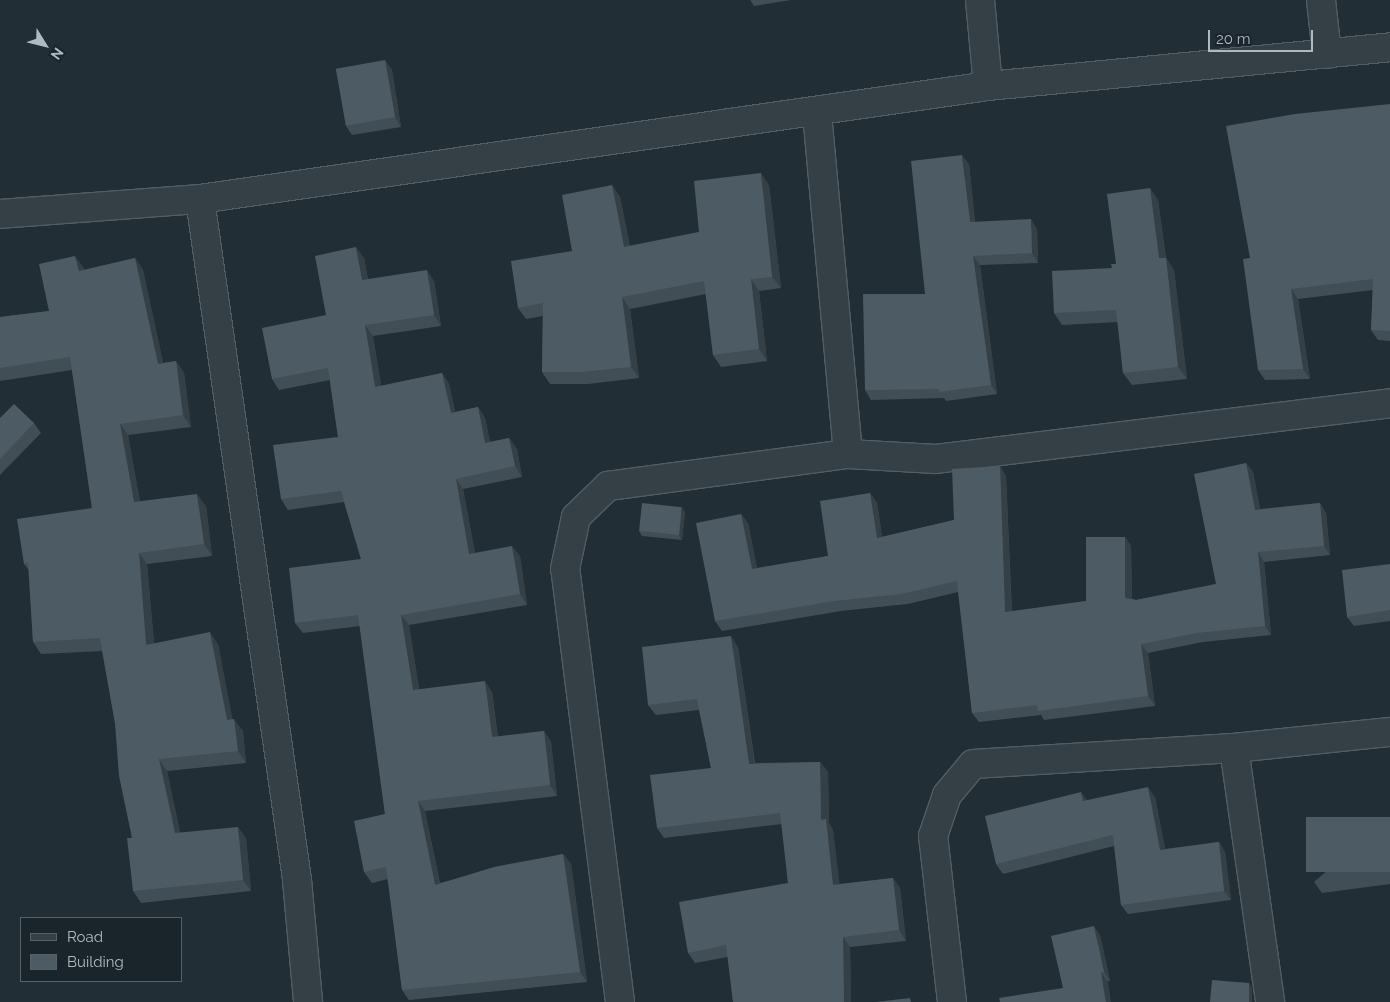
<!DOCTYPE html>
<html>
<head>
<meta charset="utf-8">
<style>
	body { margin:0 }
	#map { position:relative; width:1390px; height:1002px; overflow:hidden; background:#212e35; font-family:Raleway,sans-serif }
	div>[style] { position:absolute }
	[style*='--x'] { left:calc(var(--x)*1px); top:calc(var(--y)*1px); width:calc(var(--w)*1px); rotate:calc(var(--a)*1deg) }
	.roads { filter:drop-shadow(1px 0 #525d64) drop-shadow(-1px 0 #525d64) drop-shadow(0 1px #525d64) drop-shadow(0 -1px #525d64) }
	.street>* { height:28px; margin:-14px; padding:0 14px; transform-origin:14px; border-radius:14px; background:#343f46 }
	.wall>* { inset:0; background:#414e56 }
	.shaded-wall>* { inset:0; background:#354046 }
	.building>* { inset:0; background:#4c5b64; transform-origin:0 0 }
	span { translate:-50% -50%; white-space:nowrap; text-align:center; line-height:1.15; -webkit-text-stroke:4.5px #1a242b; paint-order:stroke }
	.legend { position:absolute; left:20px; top:917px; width:162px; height:65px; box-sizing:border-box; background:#1a242b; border:1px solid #556068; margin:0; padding:6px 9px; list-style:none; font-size:15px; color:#aebac3 }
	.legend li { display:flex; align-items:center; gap:10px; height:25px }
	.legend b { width:25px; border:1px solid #556068 }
	.north { position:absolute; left:20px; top:20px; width:50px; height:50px; -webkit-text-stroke:4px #1a242b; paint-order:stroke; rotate:126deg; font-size:14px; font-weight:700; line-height:20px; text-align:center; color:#aebac3 }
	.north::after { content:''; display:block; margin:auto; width:18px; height:22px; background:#aebac3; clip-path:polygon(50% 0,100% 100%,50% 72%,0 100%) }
	.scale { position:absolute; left:1208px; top:30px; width:105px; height:22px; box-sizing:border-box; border:2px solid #aebac3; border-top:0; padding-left:6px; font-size:15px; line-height:18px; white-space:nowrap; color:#aebac3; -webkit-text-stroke:4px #1a242b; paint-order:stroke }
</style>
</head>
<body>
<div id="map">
	<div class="roads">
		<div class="street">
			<i style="--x:980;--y:0;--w:86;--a:84.7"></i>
			<i style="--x:1321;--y:0;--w:54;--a:83.7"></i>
			<i style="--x:817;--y:113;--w:342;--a:84.8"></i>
			<i style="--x:200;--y:199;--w:688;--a:81.89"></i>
			<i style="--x:297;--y:880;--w:122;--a:84.8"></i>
			<i style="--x:0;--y:214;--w:201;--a:-4.3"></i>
			<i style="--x:200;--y:199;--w:796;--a:-8.16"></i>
			<i style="--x:988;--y:86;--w:404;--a:-5.5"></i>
			<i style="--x:1234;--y:748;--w:257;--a:81.9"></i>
			<i style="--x:620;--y:1002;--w:436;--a:-97.2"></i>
			<i style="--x:565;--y:569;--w:53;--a:-78.1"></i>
			<i style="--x:576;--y:517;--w:45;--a:-44.1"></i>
			<i style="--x:608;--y:486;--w:242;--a:-7.6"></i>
			<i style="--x:848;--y:454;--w:88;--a:3.3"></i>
			<i style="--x:936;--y:459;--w:457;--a:-7"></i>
			<i style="--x:952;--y:1002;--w:167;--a:-96.5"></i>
			<i style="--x:933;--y:836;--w:43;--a:-71.1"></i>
			<i style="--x:947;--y:795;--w:40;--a:-50"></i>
			<i style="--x:973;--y:764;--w:261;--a:-3.5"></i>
			<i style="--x:1234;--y:748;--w:157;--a:-5.9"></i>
		</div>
	</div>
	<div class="wall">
		<i style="clip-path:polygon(750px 0,791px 0,754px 6px)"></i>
		<i style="clip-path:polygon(385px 60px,392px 70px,401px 127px,352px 135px,346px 126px)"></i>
		<i style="clip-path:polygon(1390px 104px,1390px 341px,1378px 340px,1371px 330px,1373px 290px,1298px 299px,1310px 379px,1265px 380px,1258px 370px,1250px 258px)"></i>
		<i style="clip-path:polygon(969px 164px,975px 222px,1037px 229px,1038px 263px,980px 265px,997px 394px,946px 401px,944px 398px,871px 400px,865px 390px,925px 294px)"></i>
		<i style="clip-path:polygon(612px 185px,620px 197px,630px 246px,699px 232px,769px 185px,781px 288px,759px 291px,767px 361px,721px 367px,713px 355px,706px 294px,630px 309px,639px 378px,588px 384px,550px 384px,542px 372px,543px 316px,526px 319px,518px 308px,572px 251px)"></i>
		<i style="clip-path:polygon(1150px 188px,1158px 200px,1166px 258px,1174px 270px,1187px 379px,1132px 385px,1123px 373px,1118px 322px,1062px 325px,1054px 313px,1112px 268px,1116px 264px)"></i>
		<i style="clip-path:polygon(135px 258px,143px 270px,163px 363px,176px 361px,184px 373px,191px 427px,128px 435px,140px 502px,206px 506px,212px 556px,147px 564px,154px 643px,218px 644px,232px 719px,243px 731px,246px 763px,167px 771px,180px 833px,246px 838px,251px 891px,141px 903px,133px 891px,132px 838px,115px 723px,102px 651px,41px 654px,33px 642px,29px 570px,24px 564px,92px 508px,72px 370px,0 381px,0 317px,49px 311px,84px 268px,84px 270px)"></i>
		<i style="clip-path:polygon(364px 258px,368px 279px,434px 281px,441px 326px,373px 336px,381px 386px,442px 373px,449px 384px,455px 412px,478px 407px,485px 418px,490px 442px,509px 438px,517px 449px,522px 477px,463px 489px,475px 553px,520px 556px,527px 605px,409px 625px,419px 689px,492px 692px,498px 737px,544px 731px,551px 742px,557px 796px,425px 811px,440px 883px,563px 854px,571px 864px,587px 982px,409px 1000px,402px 990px,388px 879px,372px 883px,364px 872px,385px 814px,360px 626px,303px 633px,295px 623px,361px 559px,344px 502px,288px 510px,281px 499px,338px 437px,330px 380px,279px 390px,272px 379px,326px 315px)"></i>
		<i style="clip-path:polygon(0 418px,34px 423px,41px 433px,0 475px)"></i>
		<i style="clip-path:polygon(1246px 463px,1253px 472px,1260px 509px,1320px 503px,1326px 513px,1330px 555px,1264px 562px,1271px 635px,1203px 642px,1148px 653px,1155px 706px,1044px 720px,1041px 715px,979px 722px,972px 713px,958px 592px,908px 604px,841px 611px,722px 631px,715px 621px,741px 514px,748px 523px,757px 568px,828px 556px,870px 493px,877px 503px,882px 537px,954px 520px,1000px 466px,1006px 476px,1012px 612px,1086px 601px,1125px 537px,1131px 546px,1132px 599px,1136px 600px,1216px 584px)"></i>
		<i style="clip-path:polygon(685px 512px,682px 540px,642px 536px,639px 531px)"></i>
		<i style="clip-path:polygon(1390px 564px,1390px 621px,1354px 626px,1347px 617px)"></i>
		<i style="clip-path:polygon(738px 647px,755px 763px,820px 762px,828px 772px,829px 823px,833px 830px,839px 884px,893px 878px,900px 888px,906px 941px,850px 947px,851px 1002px,733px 1002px,728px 957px,695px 963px,688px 953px,788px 883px,782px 824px,664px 838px,657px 828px,711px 768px,699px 710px,656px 715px,648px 705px)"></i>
		<i style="clip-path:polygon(1155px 797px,1165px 849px,1219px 842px,1225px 852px,1231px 900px,1128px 914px,1121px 905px,1114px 846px,1003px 874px,996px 864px,1087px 800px)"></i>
		<i style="clip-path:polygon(1390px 817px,1390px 884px,1322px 893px,1314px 882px)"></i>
		<i style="clip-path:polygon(1100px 935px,1110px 981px,1063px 988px)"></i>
	</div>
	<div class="shaded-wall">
		<i style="clip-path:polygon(385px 60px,392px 70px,401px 127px,395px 117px)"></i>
		<i style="clip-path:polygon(962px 155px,969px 164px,976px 231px,970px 222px)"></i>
		<i style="clip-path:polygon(761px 173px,769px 185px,781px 288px,772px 277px)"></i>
		<i style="clip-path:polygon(612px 185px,620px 197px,632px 258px,624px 247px)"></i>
		<i style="clip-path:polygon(1150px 188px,1158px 200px,1167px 270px,1159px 258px)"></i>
		<i style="clip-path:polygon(1031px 219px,1037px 229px,1038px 263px,1032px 253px)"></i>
		<i style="clip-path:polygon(356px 247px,364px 258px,370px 291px,362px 280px)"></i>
		<i style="clip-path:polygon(75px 256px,84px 268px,87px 283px,79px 271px)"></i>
		<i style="clip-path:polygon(973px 256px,980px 265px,997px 394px,991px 385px)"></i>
		<i style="clip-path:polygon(135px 258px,143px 270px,166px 375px,158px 364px)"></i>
		<i style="clip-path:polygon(1166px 258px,1174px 270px,1187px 379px,1178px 367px)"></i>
		<i style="clip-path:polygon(427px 270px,434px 281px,441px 326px,434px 315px)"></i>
		<i style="clip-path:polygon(751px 279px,759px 291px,767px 361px,759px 349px)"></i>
		<i style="clip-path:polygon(1291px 289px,1298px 299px,1310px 379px,1303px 369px)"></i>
		<i style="clip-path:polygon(622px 297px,630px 309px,639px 378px,631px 367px)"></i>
		<i style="clip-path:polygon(365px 325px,373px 336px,383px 398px,375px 387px)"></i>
		<i style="clip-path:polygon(176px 361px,184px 373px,191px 427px,183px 415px)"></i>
		<i style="clip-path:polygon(442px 373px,449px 384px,458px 424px,451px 413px)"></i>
		<i style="clip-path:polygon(478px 407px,485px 418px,492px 454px,485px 443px)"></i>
		<i style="clip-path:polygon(120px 424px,128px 435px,142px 514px,134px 502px)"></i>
		<i style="clip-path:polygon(509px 438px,517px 449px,522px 477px,515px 466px)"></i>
		<i style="clip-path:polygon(1246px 463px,1253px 472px,1262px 519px,1255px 510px)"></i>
		<i style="clip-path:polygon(1000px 466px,1006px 476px,1012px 622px,1005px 612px)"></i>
		<i style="clip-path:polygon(456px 479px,463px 489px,477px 564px,469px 554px)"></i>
		<i style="clip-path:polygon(870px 493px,877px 503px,884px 548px,877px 538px)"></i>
		<i style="clip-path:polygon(197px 494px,206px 506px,212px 556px,204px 544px)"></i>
		<i style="clip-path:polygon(1320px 503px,1326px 513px,1330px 555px,1324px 546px)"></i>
		<i style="clip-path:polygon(682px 507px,685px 512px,682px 540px,679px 536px)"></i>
		<i style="clip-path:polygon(741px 514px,748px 523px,759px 579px,752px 569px)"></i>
		<i style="clip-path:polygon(1125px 537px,1131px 546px,1132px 608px,1125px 598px)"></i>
		<i style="clip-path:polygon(512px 546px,520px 556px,527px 605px,520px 594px)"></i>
		<i style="clip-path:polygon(1258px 552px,1264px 562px,1271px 635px,1265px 626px)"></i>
		<i style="clip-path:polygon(139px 553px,147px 564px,155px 656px,146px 645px)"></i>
		<i style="clip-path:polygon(401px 615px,409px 625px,421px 700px,413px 690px)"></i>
		<i style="clip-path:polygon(210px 632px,218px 644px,235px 732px,227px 720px)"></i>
		<i style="clip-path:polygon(731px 636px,738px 647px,756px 774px,749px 764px)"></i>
		<i style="clip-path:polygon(1141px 644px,1148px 653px,1155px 706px,1148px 696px)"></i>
		<i style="clip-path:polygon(485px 681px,492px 692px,499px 748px,492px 737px)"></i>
		<i style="clip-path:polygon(234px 719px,243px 731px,246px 763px,238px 751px)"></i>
		<i style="clip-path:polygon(544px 731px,551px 742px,557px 796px,550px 785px)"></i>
		<i style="clip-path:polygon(159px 759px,167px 771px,183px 845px,175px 833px)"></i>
		<i style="clip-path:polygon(820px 762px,828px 772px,829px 823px,833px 830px,841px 895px,833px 885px,821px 820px)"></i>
		<i style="clip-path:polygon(1148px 787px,1155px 797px,1167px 859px,1160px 850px)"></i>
		<i style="clip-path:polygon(1081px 792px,1088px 801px,1083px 801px)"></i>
		<i style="clip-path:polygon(418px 801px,425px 811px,442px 895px,435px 885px)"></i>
		<i style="clip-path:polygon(238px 827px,246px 838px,251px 891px,243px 880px)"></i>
		<i style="clip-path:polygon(1219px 842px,1225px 852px,1231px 900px,1224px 891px)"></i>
		<i style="clip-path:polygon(563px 854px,571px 864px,587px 982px,580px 972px)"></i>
		<i style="clip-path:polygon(893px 878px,900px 888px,906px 941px,899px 930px)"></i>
		<i style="clip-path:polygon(1094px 926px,1100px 935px,1110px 981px,1104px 972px)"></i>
		<i style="clip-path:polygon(843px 937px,850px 947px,851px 1002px,844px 1002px)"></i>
		<i style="clip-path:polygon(1101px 972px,1108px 982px,1111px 1002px,1106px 1002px)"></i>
		<i style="clip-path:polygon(1249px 983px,1252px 988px,1252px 1002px,1249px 1002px)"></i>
	</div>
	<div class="building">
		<i style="left:385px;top:60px;width:58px;height:50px;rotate:80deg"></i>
		<i style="clip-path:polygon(1390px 104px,1390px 331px,1371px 330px,1373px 279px,1291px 289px,1303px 369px,1258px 370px,1243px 259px,1250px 258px,1226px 126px,1295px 114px)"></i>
		<i style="clip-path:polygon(962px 155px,970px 222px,1031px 219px,1032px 253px,973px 256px,991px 385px,939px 392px,939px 389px,865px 390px,863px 294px,925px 294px,911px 161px)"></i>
		<i style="clip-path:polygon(761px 173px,772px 277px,751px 279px,759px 349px,713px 355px,704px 281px,622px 297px,631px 367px,580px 372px,542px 372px,543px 303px,518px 308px,511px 261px,572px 251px,562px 195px,612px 185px,624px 247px,699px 232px,694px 181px)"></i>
		<i style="clip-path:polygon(1150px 188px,1159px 258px,1166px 258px,1178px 367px,1123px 373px,1116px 310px,1054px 313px,1052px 271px,1112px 268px,1111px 264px,1116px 264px,1107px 194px)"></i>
		<i style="clip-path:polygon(356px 247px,362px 280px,427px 270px,434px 315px,365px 325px,375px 387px,442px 373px,451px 413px,478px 407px,485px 443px,509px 438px,515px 466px,456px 479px,469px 554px,512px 546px,520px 594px,401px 615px,413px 690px,485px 681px,492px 737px,544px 731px,550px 785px,418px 801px,435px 885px,494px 867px,563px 854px,580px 972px,402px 990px,386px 867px,364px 872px,354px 821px,385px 814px,358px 615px,295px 623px,289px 568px,361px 559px,341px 491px,281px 499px,273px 445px,338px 437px,328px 368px,272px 379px,262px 328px,326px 315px,315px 256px)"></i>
		<i style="clip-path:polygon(75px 256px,79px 271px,135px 258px,158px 364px,176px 361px,183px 415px,120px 424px,134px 502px,197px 494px,204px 544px,139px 553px,146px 645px,210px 632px,227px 720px,234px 719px,238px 751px,159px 759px,175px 833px,238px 827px,243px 880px,133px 891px,127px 838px,132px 838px,119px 776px,115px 723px,100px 638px,33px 642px,28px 563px,24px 564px,17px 519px,92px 508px,70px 357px,0 368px,0 317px,49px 311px,39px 264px)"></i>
		<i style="clip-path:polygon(14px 404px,34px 423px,0 459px,0 418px)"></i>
		<i style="clip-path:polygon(1246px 463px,1255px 510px,1320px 503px,1324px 546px,1258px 552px,1265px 626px,1197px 633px,1141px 644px,1148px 696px,1038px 711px,1037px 705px,972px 713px,957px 581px,901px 594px,834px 601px,715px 621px,696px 523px,741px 514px,752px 569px,828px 556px,820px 501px,870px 493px,877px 538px,954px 520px,952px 469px,1000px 466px,1005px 612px,1086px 601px,1086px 537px,1125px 537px,1125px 598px,1136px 600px,1216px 584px,1194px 474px)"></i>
		<i style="left:642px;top:503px;width:40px;height:28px;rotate:6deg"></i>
		<i style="clip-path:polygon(1390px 564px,1390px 610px,1347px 617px,1342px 570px)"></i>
		<i style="clip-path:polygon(731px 636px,749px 764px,820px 762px,821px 820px,826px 819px,833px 885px,893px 878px,899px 930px,843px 937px,844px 1002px,733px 1002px,726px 945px,688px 953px,679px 902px,788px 883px,780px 813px,657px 828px,650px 775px,711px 768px,697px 699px,648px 705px,642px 647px)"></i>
		<i style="clip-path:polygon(1148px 787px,1160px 850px,1219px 842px,1224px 891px,1121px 905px,1113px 835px,996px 864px,985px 816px,1081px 792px,1083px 801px)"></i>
		<i style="left:1390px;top:817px;width:55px;height:84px;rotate:90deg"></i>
		<i style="clip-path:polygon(1094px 926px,1104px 972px,1101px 972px,1106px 1002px,1000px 1002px,999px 998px,1063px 988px,1051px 936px)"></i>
		<i style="clip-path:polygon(1212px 980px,1249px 983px,1249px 1002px,1210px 1002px)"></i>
		<i style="clip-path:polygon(910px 998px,911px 1002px,876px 1002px)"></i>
	</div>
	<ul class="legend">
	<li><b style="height:6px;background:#343f46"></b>Road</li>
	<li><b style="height:14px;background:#4c5b64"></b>Building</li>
	</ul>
	<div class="north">N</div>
	<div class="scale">20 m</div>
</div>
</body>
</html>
